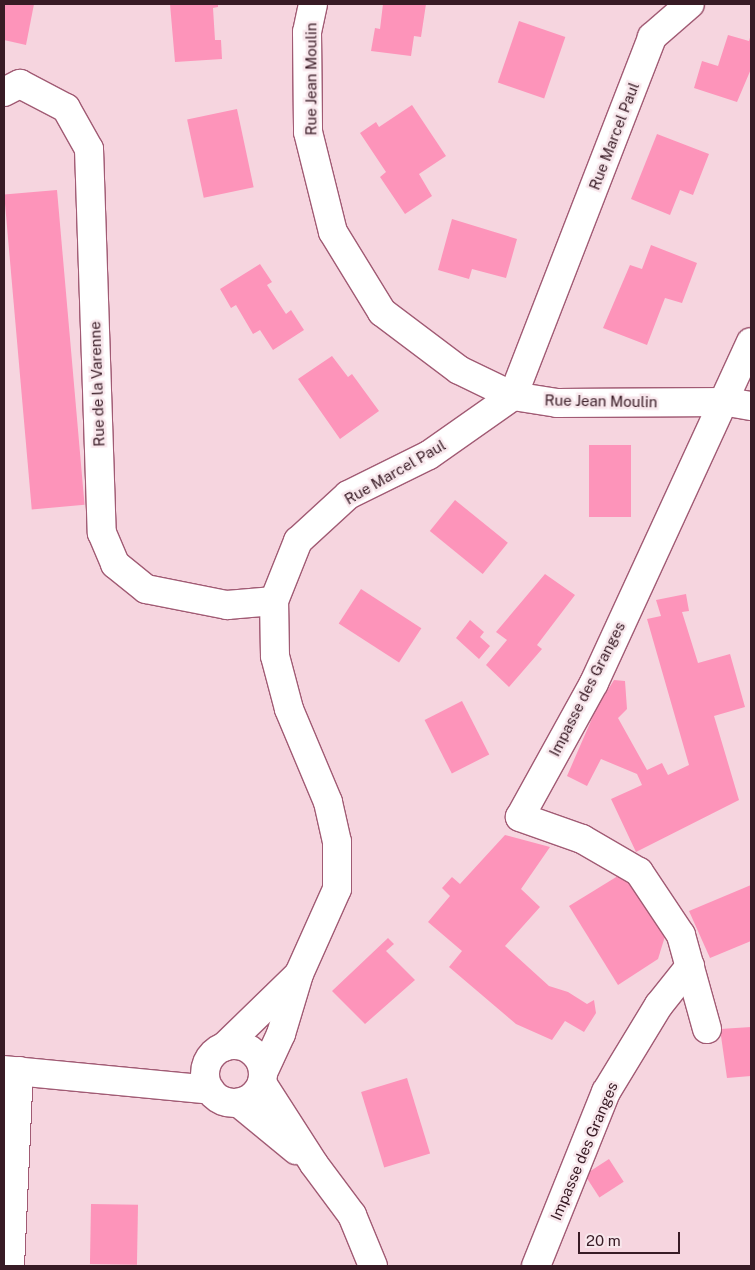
<!DOCTYPE html>
<html>
<head>
<meta charset="utf-8">
<style>
	body { margin:0 }
	#map { position:relative; width:755px; height:1270px; overflow:hidden; background:#f6d5df; font-family:"Public Sans",sans-serif }
	div>[style] { position:absolute }
	[style*='--x'] { left:calc(var(--x)*1px); top:calc(var(--y)*1px); width:calc(var(--w)*1px); rotate:calc(var(--a)*1deg) }
	.building>* { inset:0; background:#fd94ba; transform-origin:0 0 }
	.roads { filter:drop-shadow(1px 0 #a15b74) drop-shadow(-1px 0 #a15b74) drop-shadow(0 1px #a15b74) drop-shadow(0 -1px #a15b74) }
	.minor>* { height:28px; margin:-14px; padding:0 14px; transform-origin:14px; border-radius:14px; background:#fff }
	.minor>.ring { margin:-14px; padding:0; box-sizing:content-box; background:none; border:28px solid #fff; border-radius:50% }
	span { translate:-50% -50%; white-space:nowrap; text-align:center; line-height:1.15; -webkit-text-stroke:5px #f8e7ec; paint-order:stroke }
	.street-label { font-size:15px; color:#381b25 }
	.frame { position:absolute; inset:0; border:5px solid #381b25; pointer-events:none }
	.scale { position:absolute; left:578px; top:1232px; width:102px; height:22px; box-sizing:border-box; border:2px solid #381b25; border-top:0; padding-left:6px; font-size:15px; line-height:18px; white-space:nowrap; color:#381b25; -webkit-text-stroke:4px #f8e7ec; paint-order:stroke }
</style>
</head>
<body>
<div id="map">
	<div class="building">
		<i style="clip-path:polygon(4px 4px,34px 4px,26px 45px,4px 40px)"></i>
		<i style="clip-path:polygon(170px 4px,218px 4px,218px 7px,213px 8px,215px 40px,221px 40px,222px 59px,175px 62px)"></i>
		<i style="clip-path:polygon(383px 4px,426px 4px,421px 37px,414px 36px,411px 56px,371px 51px,375px 28px,380px 29px)"></i>
		<i style="left:519px;top:21px;width:49px;height:65px;rotate:19deg"></i>
		<i style="clip-path:polygon(751px 34px,751px 69px,737px 102px,694px 88px,702px 61px,718px 66px,728px 35px,749px 41px)"></i>
		<i style="clip-path:polygon(412px 105px,446px 156px,419px 174px,432px 196px,405px 214px,380px 177px,386px 172px,360px 133px,376px 122px,379px 127px)"></i>
		<i style="left:237px;top:109px;width:80px;height:51px;rotate:78deg"></i>
		<i style="clip-path:polygon(657px 134px,709px 154px,693px 195px,680px 190px,670px 215px,631px 199px)"></i>
		<i style="left:57px;top:190px;width:316px;height:53px;rotate:85deg"></i>
		<i style="clip-path:polygon(452px 219px,517px 239px,506px 278px,472px 269px,469px 279px,438px 270px)"></i>
		<i style="clip-path:polygon(651px 245px,697px 263px,682px 303px,665px 298px,647px 345px,603px 328px,630px 265px,642px 269px)"></i>
		<i style="clip-path:polygon(260px 264px,272px 282px,267px 285px,286px 314px,291px 310px,304px 330px,273px 350px,260px 330px,253px 334px,236px 305px,231px 308px,220px 289px)"></i>
		<i style="clip-path:polygon(332px 356px,348px 377px,352px 374px,379px 411px,340px 439px,298px 379px)"></i>
		<i style="left:589px;top:445px;width:42px;height:72px"></i>
		<i style="left:455px;top:500px;width:68px;height:40px;rotate:39deg"></i>
		<i style="clip-path:polygon(545px 574px,575px 595px,537px 645px,542px 649px,509px 687px,486px 665px,507px 640px,496px 632px)"></i>
		<i style="left:361px;top:589px;width:72px;height:41px;rotate:33deg"></i>
		<i style="clip-path:polygon(686px 594px,689px 611px,682px 612px,698px 663px,730px 654px,745px 707px,714px 716px,739px 800px,636px 852px,611px 799px,642px 785px,637px 774px,601px 759px,587px 786px,567px 776px,597px 707px,614px 680px,625px 681px,627px 709px,618px 718px,647px 770px,662px 763px,668px 775px,689px 765px,647px 619px,661px 616px,656px 600px)"></i>
		<i style="clip-path:polygon(470px 620px,484px 632px,480px 637px,490px 646px,479px 659px,456px 638px)"></i>
		<i style="left:462px;top:701px;width:60px;height:42px;rotate:63deg"></i>
		<i style="clip-path:polygon(505px 835px,550px 847px,521px 889px,540px 907px,505px 946px,549px 986px,568px 992px,587px 1004px,594px 1000px,596px 1013px,584px 1032px,565px 1021px,552px 1040px,516px 1024px,449px 967px,462px 951px,428px 922px,450px 896px,442px 888px,452px 877px,460px 884px)"></i>
		<i style="clip-path:polygon(626px 871px,666px 933px,658px 959px,618px 985px,569px 906px)"></i>
		<i style="clip-path:polygon(751px 885px,751px 941px,710px 958px,689px 911px)"></i>
		<i style="clip-path:polygon(388px 938px,394px 944px,386px 951px,415px 980px,365px 1024px,332px 991px)"></i>
		<i style="clip-path:polygon(751px 1027px,751px 1076px,727px 1078px,720px 1029px)"></i>
		<i style="left:407px;top:1078px;width:79px;height:48px;rotate:73deg"></i>
		<i style="left:609px;top:1159px;width:27px;height:29px;rotate:57deg"></i>
		<i style="left:91px;top:1204px;width:47px;height:60px;rotate:1deg"></i>
	</div>
	<div class="roads">
		<div class="minor">
			<i style="--x:313;--y:4;--w:29;--a:102"></i>
			<i style="--x:307;--y:32;--w:100;--a:89.4"></i>
			<i style="--x:308;--y:132;--w:103;--a:76"></i>
			<i style="--x:333;--y:232;--w:94;--a:58.5"></i>
			<i style="--x:382;--y:312;--w:96;--a:37"></i>
			<i style="--x:459;--y:370;--w:60;--a:25.7"></i>
			<i style="--x:513;--y:396;--w:45;--a:9"></i>
			<i style="--x:557;--y:403;--w:171;--a:-0.3"></i>
			<i style="--x:728;--y:402;--w:23;--a:10"></i>
			<i style="--x:4;--y:92;--w:18;--a:-27"></i>
			<i style="--x:20;--y:84;--w:52;--a:27.6"></i>
			<i style="--x:66;--y:108;--w:47;--a:60.7"></i>
			<i style="--x:89;--y:149;--w:384;--a:88.1"></i>
			<i style="--x:102;--y:533;--w:34;--a:67"></i>
			<i style="--x:115;--y:564;--w:40;--a:39"></i>
			<i style="--x:146;--y:589;--w:83;--a:11.2"></i>
			<i style="--x:227;--y:605;--w:47;--a:-4.9"></i>
			<i style="--x:707;--y:1029;--w:98;--a:-105.5"></i>
			<i style="--x:681;--y:935;--w:76;--a:-123.7"></i>
			<i style="--x:639;--y:872;--w:66;--a:-149.9"></i>
			<i style="--x:582;--y:839;--w:66;--a:-160.5"></i>
			<i style="--x:520;--y:817;--w:153;--a:-61.1"></i>
			<i style="--x:594;--y:683;--w:375;--a:-65.3"></i>
			<i class="ring" style="left:205px;top:1045px;width:30px;height:30px"></i>
			<i style="--x:224;--y:1047;--w:103;--a:-44.2"></i>
			<i style="--x:4;--y:1070;--w:207;--a:5.5"></i>
			<i style="--x:263;--y:1073;--w:43;--a:-65.2"></i>
			<i style="--x:281;--y:1034;--w:63;--a:-73.3"></i>
			<i style="--x:299;--y:974;--w:93;--a:-65.9"></i>
			<i style="--x:337;--y:889;--w:47;--a:-90"></i>
			<i style="--x:337;--y:842;--w:41;--a:-102.7"></i>
			<i style="--x:328;--y:802;--w:101;--a:-112.8"></i>
			<i style="--x:289;--y:709;--w:55;--a:-104.8"></i>
			<i style="--x:275;--y:656;--w:55;--a:-91"></i>
			<i style="--x:274;--y:601;--w:65;--a:-68.2"></i>
			<i style="--x:298;--y:541;--w:68;--a:-42.6"></i>
			<i style="--x:348;--y:495;--w:90;--a:-26.3"></i>
			<i style="--x:429;--y:455;--w:103;--a:-35.1"></i>
			<i style="--x:513;--y:396;--w:385;--a:-68.8"></i>
			<i style="--x:652;--y:37;--w:50;--a:-41"></i>
			<i style="--x:262;--y:1083;--w:96;--a:57.3"></i>
			<i style="--x:314;--y:1164;--w:64;--a:53.3"></i>
			<i style="--x:352;--y:1215;--w:55;--a:67.6"></i>
			<i style="--x:239;--y:1103;--w:74;--a:39.5"></i>
			<i style="--x:10;--y:1266;--w:195;--a:-87.4"></i>
			<i style="--x:536;--y:1266;--w:188;--a:-68.1"></i>
			<i style="--x:606;--y:1092;--w:102;--a:-58.7"></i>
			<i style="--x:659;--y:1005;--w:50;--a:-51.5"></i>
		</div>
	</div>
	<div class="street-label">
		<span style="left:311px;top:79px;rotate:-90deg">Rue Jean Moulin</span>
		<span style="left:614px;top:136px;rotate:-69deg">Rue Marcel Paul</span>
		<span style="left:97px;top:384px;rotate:-92deg">Rue de la Varenne</span>
		<span style="left:601px;top:401px;rotate:1deg">Rue Jean Moulin</span>
		<span style="left:395px;top:472px;rotate:-30deg">Rue Marcel Paul</span>
		<span style="left:587px;top:689px;rotate:-63deg">Impasse des Granges</span>
		<span style="left:584px;top:1151px;rotate:-67deg">Impasse des Granges</span>
	</div>
	<div class="frame"></div>
	<div class="scale">20 m</div>
</div>
</body>
</html>
